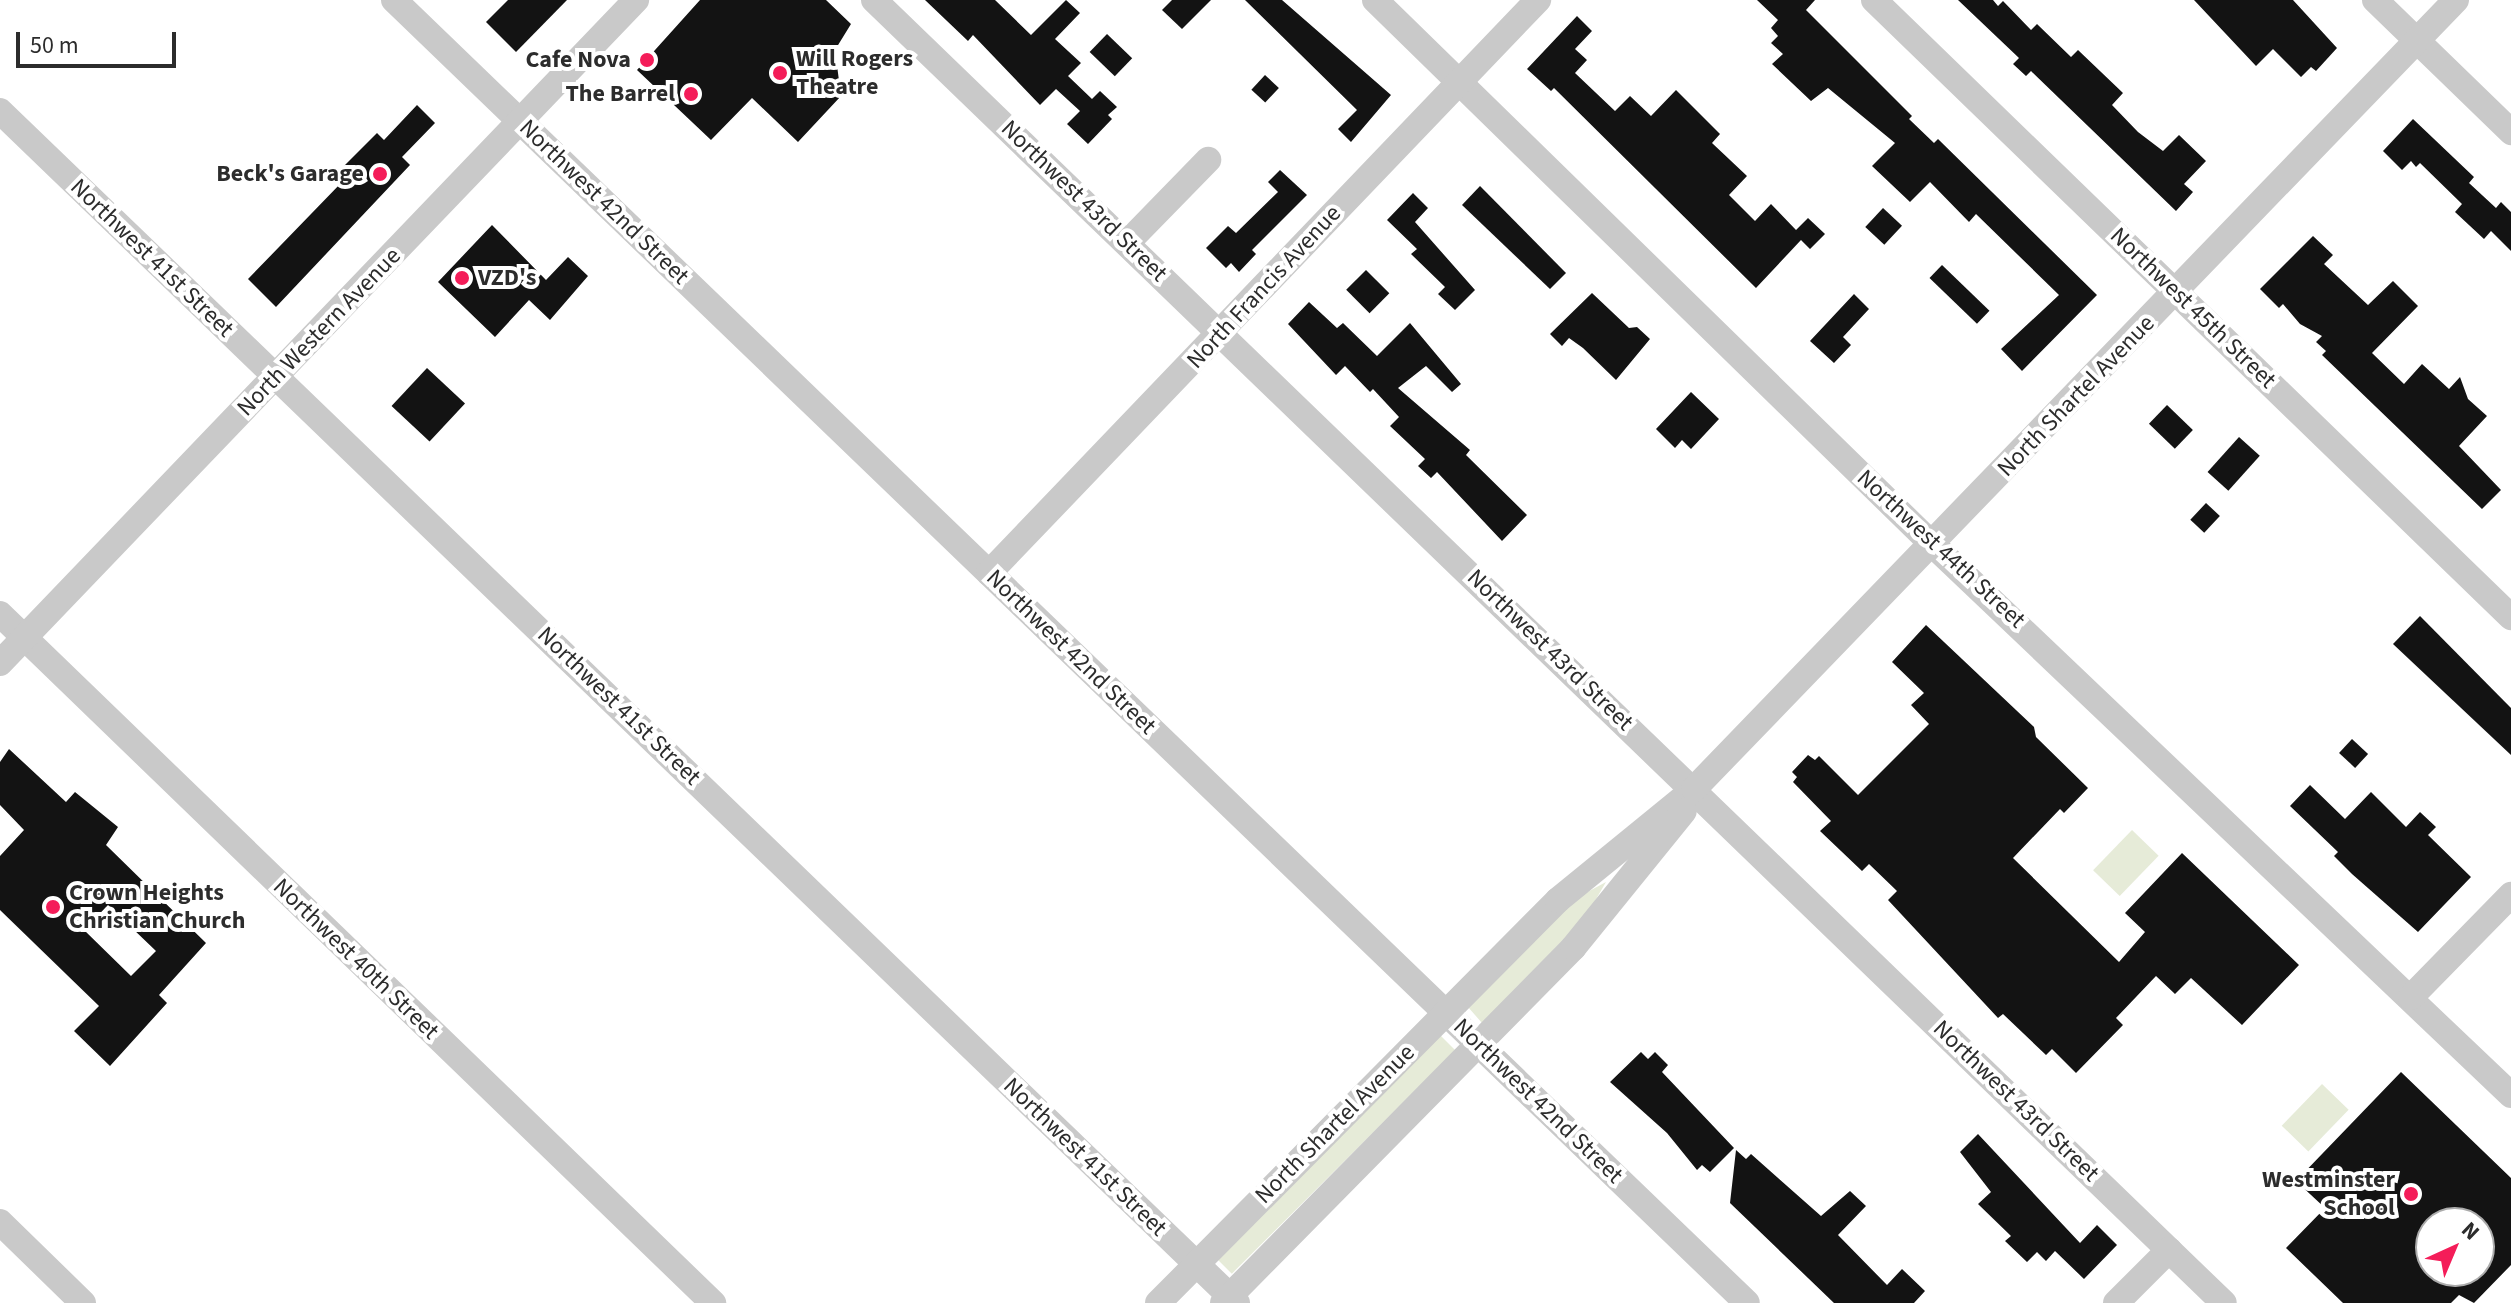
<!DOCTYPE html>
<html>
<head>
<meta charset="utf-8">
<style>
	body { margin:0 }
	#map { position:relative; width:2511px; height:1303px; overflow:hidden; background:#fff; font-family:"Source Sans 3",sans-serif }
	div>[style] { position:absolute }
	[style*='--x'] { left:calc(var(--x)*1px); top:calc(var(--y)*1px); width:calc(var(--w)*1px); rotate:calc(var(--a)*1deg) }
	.green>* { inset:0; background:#e6ebd8; transform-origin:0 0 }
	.building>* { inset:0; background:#131313; transform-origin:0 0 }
	.minor>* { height:26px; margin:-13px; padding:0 13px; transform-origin:13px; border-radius:13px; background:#c9c9c9 }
	.dots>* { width:22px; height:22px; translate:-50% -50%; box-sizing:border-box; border:4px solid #fff; border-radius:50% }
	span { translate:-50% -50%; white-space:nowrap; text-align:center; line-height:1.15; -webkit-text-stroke:8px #fff; paint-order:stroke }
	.poi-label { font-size:24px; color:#2c2c2c; font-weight:700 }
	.left { translate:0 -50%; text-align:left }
	.right { translate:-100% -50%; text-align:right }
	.street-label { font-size:24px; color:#2c2c2c }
	.north { position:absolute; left:2415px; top:1207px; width:80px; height:80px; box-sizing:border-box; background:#fff; border:2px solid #ababab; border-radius:50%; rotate:44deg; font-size:22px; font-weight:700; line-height:32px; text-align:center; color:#2c2c2c }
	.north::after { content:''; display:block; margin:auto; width:28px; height:36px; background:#f41d59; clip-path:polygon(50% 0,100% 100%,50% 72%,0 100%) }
	.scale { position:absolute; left:16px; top:32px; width:160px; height:36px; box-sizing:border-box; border:4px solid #2c2c2c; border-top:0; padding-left:10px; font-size:24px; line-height:28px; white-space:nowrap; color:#2c2c2c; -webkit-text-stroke:6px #fff; paint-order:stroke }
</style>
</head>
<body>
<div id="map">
	<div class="green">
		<i style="left:2132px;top:830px;width:37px;height:56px;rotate:44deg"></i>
		<i style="clip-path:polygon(1606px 882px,1585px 918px,1482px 1023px,1468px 1007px,1569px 902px)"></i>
		<i style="left:1439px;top:1034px;width:23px;height:316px;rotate:45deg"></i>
		<i style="left:2322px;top:1084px;width:37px;height:58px;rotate:44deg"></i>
	</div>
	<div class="building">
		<i style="clip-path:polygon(508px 0,567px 0,516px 52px,486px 22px)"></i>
		<i style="clip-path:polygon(700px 0,826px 0,851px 24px,835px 50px,841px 96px,798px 142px,752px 98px,711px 140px,637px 70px)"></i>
		<i style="clip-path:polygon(925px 0,995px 0,1031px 35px,1066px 0,1080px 13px,1055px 39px,1081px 63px,1068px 76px,1092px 99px,1100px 91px,1117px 107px,1108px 115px,1112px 119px,1088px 144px,1067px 124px,1080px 111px,1056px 89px,1040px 105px,973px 35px,968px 41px)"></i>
		<i style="clip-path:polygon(1172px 0,1211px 0,1182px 29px,1162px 10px)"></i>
		<i style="clip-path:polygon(1245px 0,1282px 0,1391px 95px,1351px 142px,1338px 129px,1357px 110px)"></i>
		<i style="clip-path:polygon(1757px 0,1815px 0,1806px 10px,1912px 116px,1909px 119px,1934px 143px,1938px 139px,2097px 295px,2022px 371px,2001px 349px,2059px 295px,1976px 214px,1969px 222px,1930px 182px,1910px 202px,1872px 166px,1895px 143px,1828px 88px,1811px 101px,1772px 64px,1783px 54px,1771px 43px,1778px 36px,1771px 28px,1778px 20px)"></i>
		<i style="clip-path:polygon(1958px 0,1993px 0,1998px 6px,2003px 1px,2031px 30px,2037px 24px,2071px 57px,2078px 50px,2123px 93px,2112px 105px,2138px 132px,2163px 151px,2179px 135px,2206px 161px,2184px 184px,2193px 192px,2176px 211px,2031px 71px,2026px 76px,2013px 64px,2019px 58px)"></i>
		<i style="clip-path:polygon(2194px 0,2293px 0,2337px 48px,2316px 71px,2311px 67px,2301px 77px,2273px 49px,2256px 66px)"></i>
		<i style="clip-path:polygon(1577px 16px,1592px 31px,1575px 49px,1587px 60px,1575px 73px,1615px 111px,1630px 96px,1651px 116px,1676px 90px,1720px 134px,1712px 143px,1747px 176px,1729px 195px,1755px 221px,1771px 204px,1796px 230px,1808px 218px,1825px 234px,1810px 249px,1801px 240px,1756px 288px,1554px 88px,1551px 91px,1527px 69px)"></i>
		<i style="left:1107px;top:34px;width:35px;height:25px;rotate:44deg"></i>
		<i style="left:1265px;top:75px;width:19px;height:20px;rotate:43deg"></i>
		<i style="clip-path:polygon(417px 105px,435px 123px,402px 157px,410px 165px,276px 307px,248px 279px,342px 182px,335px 175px,377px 133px,384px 140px)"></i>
		<i style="clip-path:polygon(2413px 119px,2474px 177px,2469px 183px,2496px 208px,2501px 202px,2511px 212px,2511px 251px,2491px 231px,2484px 239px,2455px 212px,2462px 204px,2420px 163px,2416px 167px,2411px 161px,2402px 170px,2383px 151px)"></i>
		<i style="clip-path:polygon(1280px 170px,1307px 195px,1252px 250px,1256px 254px,1239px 272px,1231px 263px,1226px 268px,1206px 248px,1228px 226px,1236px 233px,1278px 192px,1268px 182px)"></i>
		<i style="clip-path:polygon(1480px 186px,1566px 273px,1550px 289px,1462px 205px)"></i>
		<i style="clip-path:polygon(1413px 193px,1428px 208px,1415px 222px,1475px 290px,1455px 310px,1438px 294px,1445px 287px,1411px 254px,1417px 249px,1387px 220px)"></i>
		<i style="left:1883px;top:208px;width:26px;height:26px;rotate:43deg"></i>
		<i style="clip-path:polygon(492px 225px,546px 280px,568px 257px,588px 276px,550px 320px,529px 300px,495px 337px,438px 282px)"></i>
		<i style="clip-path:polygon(2313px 236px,2333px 255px,2324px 264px,2368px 305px,2393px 281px,2418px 306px,2372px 353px,2404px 384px,2422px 364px,2449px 389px,2460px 377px,2468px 399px,2487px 416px,2459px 446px,2501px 490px,2482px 509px,2322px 355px,2326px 351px,2316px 342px,2322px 336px,2300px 324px,2283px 304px,2279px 308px,2260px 289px)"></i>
		<i style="left:1942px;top:265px;width:66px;height:18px;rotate:44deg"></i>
		<i style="left:1366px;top:270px;width:33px;height:28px;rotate:45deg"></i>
		<i style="clip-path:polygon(1592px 293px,1629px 328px,1637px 327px,1650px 339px,1616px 380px,1583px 348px,1569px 338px,1562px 346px,1550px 334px)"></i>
		<i style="clip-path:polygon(1854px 294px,1869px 309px,1843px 337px,1851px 345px,1834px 363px,1810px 341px)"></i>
		<i style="clip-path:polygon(1309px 302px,1337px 328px,1343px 323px,1377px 356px,1410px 323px,1461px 384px,1452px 392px,1426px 366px,1398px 388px,1470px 450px,1466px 455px,1527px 515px,1502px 541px,1437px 472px,1431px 478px,1418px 466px,1425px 459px,1390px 426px,1399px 417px,1373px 389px,1370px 392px,1345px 366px,1336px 375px,1288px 324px)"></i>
		<i style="left:427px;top:368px;width:52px;height:52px;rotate:43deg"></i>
		<i style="clip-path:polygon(1691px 392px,1719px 419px,1691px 449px,1682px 440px,1675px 448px,1656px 429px)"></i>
		<i style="left:2167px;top:405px;width:36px;height:26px;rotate:44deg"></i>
		<i style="left:2239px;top:437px;width:28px;height:47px;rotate:42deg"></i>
		<i style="left:2206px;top:503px;width:19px;height:23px;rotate:43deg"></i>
		<i style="clip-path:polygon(2420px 616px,2511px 708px,2511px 755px,2393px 644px)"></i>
		<i style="clip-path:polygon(1926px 625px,2034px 727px,2036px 737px,2088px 788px,2064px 813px,2060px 809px,2013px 858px,2119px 962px,2145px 932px,2125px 913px,2182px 853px,2299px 965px,2242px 1025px,2191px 978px,2175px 994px,2156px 976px,2116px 1018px,2123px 1025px,2076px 1073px,2052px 1049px,2046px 1055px,2003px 1014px,1998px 1018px,1888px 900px,1897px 891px,1869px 864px,1862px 871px,1820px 831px,1831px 821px,1793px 782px,1797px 777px,1792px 772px,1808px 755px,1815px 760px,1819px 756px,1858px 795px,1929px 724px,1911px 705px,1924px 693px,1892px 662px)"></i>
		<i style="left:2352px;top:739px;width:22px;height:19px;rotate:43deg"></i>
		<i style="clip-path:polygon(evenodd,9px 749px,66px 802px,75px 792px,118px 827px,106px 845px,206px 943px,159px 995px,167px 1003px,110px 1066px,74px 1031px,99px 1006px,0 910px,0 856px,24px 830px,0 805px,0 762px,9px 749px,108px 905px,156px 951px,131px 976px,84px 930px,108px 905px)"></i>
		<i style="clip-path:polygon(2310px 785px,2345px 819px,2371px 792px,2406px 827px,2420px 812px,2436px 827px,2428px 835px,2471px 877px,2418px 932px,2352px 874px,2334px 856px,2338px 852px,2290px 806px)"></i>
		<i style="clip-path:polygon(1641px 1052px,1648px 1059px,1655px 1052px,1668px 1065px,1662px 1072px,1734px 1148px,1710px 1172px,1702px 1165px,1697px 1170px,1667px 1133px,1610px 1082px)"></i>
		<i style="clip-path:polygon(evenodd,2401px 1072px,2511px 1178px,2511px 1265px,2474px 1303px,2459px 1295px,2451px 1303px,2343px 1303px,2286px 1248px,2325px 1208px,2296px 1181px,2401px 1072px,2431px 1223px,2479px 1223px,2479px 1271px,2431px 1271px,2431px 1223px)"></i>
		<i style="clip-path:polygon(1978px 1134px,2080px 1243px,2097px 1225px,2117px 1245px,2084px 1279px,2055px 1251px,2046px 1261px,2037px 1252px,2027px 1262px,2005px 1241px,2011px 1236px,1978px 1204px,1991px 1192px,1960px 1152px)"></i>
		<i style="clip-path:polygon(1736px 1150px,1746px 1159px,1751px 1154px,1821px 1216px,1850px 1191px,1866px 1206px,1838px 1235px,1887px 1285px,1902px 1269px,1925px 1291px,1914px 1303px,1834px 1303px,1730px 1203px)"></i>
	</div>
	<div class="minor">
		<i style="--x:394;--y:0;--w:1878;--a:43.92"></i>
		<i style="--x:874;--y:0;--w:1876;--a:43.99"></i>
		<i style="--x:1375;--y:0;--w:780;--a:44.32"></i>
		<i style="--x:1933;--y:545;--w:798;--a:43.58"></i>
		<i style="--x:1874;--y:0;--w:887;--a:44.09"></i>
		<i style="--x:2375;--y:0;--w:190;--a:44.1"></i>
		<i style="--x:0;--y:111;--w:1718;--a:43.94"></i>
		<i style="--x:1128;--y:242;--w:115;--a:-45.7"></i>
		<i style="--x:989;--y:573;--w:794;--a:-46.23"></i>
		<i style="--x:0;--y:614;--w:992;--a:44.02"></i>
		<i style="--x:0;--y:663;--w:919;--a:-46.19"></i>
		<i style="--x:2411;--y:997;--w:143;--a:-45.6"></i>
		<i style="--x:0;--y:1222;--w:116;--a:44.3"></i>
		<i style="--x:1158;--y:1303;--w:568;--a:-45.21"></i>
		<i style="--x:1558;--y:900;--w:176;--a:-39.2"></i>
		<i style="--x:1694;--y:789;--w:1097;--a:-46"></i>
		<i style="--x:1223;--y:1303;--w:499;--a:-45.4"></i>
		<i style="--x:1573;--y:948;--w:176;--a:-51"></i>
		<i style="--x:2116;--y:1303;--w:75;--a:-45"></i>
	</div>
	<div class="dots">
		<i style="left:647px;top:60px;background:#f41d59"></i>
		<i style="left:780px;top:73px;background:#f41d59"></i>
		<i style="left:691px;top:94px;background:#f41d59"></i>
		<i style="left:380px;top:174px;background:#f41d59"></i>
		<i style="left:462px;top:278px;background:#f41d59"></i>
		<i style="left:53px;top:907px;background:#f41d59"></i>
		<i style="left:2411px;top:1194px;background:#f41d59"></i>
	</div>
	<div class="poi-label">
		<span class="left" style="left:796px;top:73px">Will Rogers<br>Theatre</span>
		<span class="right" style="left:631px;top:60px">Cafe Nova</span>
		<span class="right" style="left:675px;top:94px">The Barrel</span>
		<span class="right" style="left:364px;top:174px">Beck's Garage</span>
		<span class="left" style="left:478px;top:278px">VZD's</span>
		<span class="left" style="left:69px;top:907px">Crown Heights<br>Christian Church</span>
		<span class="right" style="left:2395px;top:1194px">Westminster<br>School</span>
	</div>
	<div class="street-label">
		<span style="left:1084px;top:201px;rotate:44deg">Northwest 43rd Street</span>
		<span style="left:604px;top:202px;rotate:44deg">Northwest 42nd Street</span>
		<span style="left:152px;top:258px;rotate:44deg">Northwest 41st Street</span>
		<span style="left:1264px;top:287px;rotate:-47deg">North Francis Avenue</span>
		<span style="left:2193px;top:308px;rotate:44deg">Northwest 45th Street</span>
		<span style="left:319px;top:332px;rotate:-46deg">North Western Avenue</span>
		<span style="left:2076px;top:396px;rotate:-46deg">North Shartel Avenue</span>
		<span style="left:1941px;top:549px;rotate:43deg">Northwest 44th Street</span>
		<span style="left:1550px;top:650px;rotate:44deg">Northwest 43rd Street</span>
		<span style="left:1071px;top:652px;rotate:44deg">Northwest 42nd Street</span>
		<span style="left:619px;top:706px;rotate:44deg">Northwest 41st Street</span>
		<span style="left:356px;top:959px;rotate:44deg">Northwest 40th Street</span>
		<span style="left:1538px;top:1101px;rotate:44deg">Northwest 42nd Street</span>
		<span style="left:2016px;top:1101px;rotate:44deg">Northwest 43rd Street</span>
		<span style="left:1335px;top:1124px;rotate:-45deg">North Shartel Avenue</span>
		<span style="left:1085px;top:1157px;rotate:44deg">Northwest 41st Street</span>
	</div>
	<div class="north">N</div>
	<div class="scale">50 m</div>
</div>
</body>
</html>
